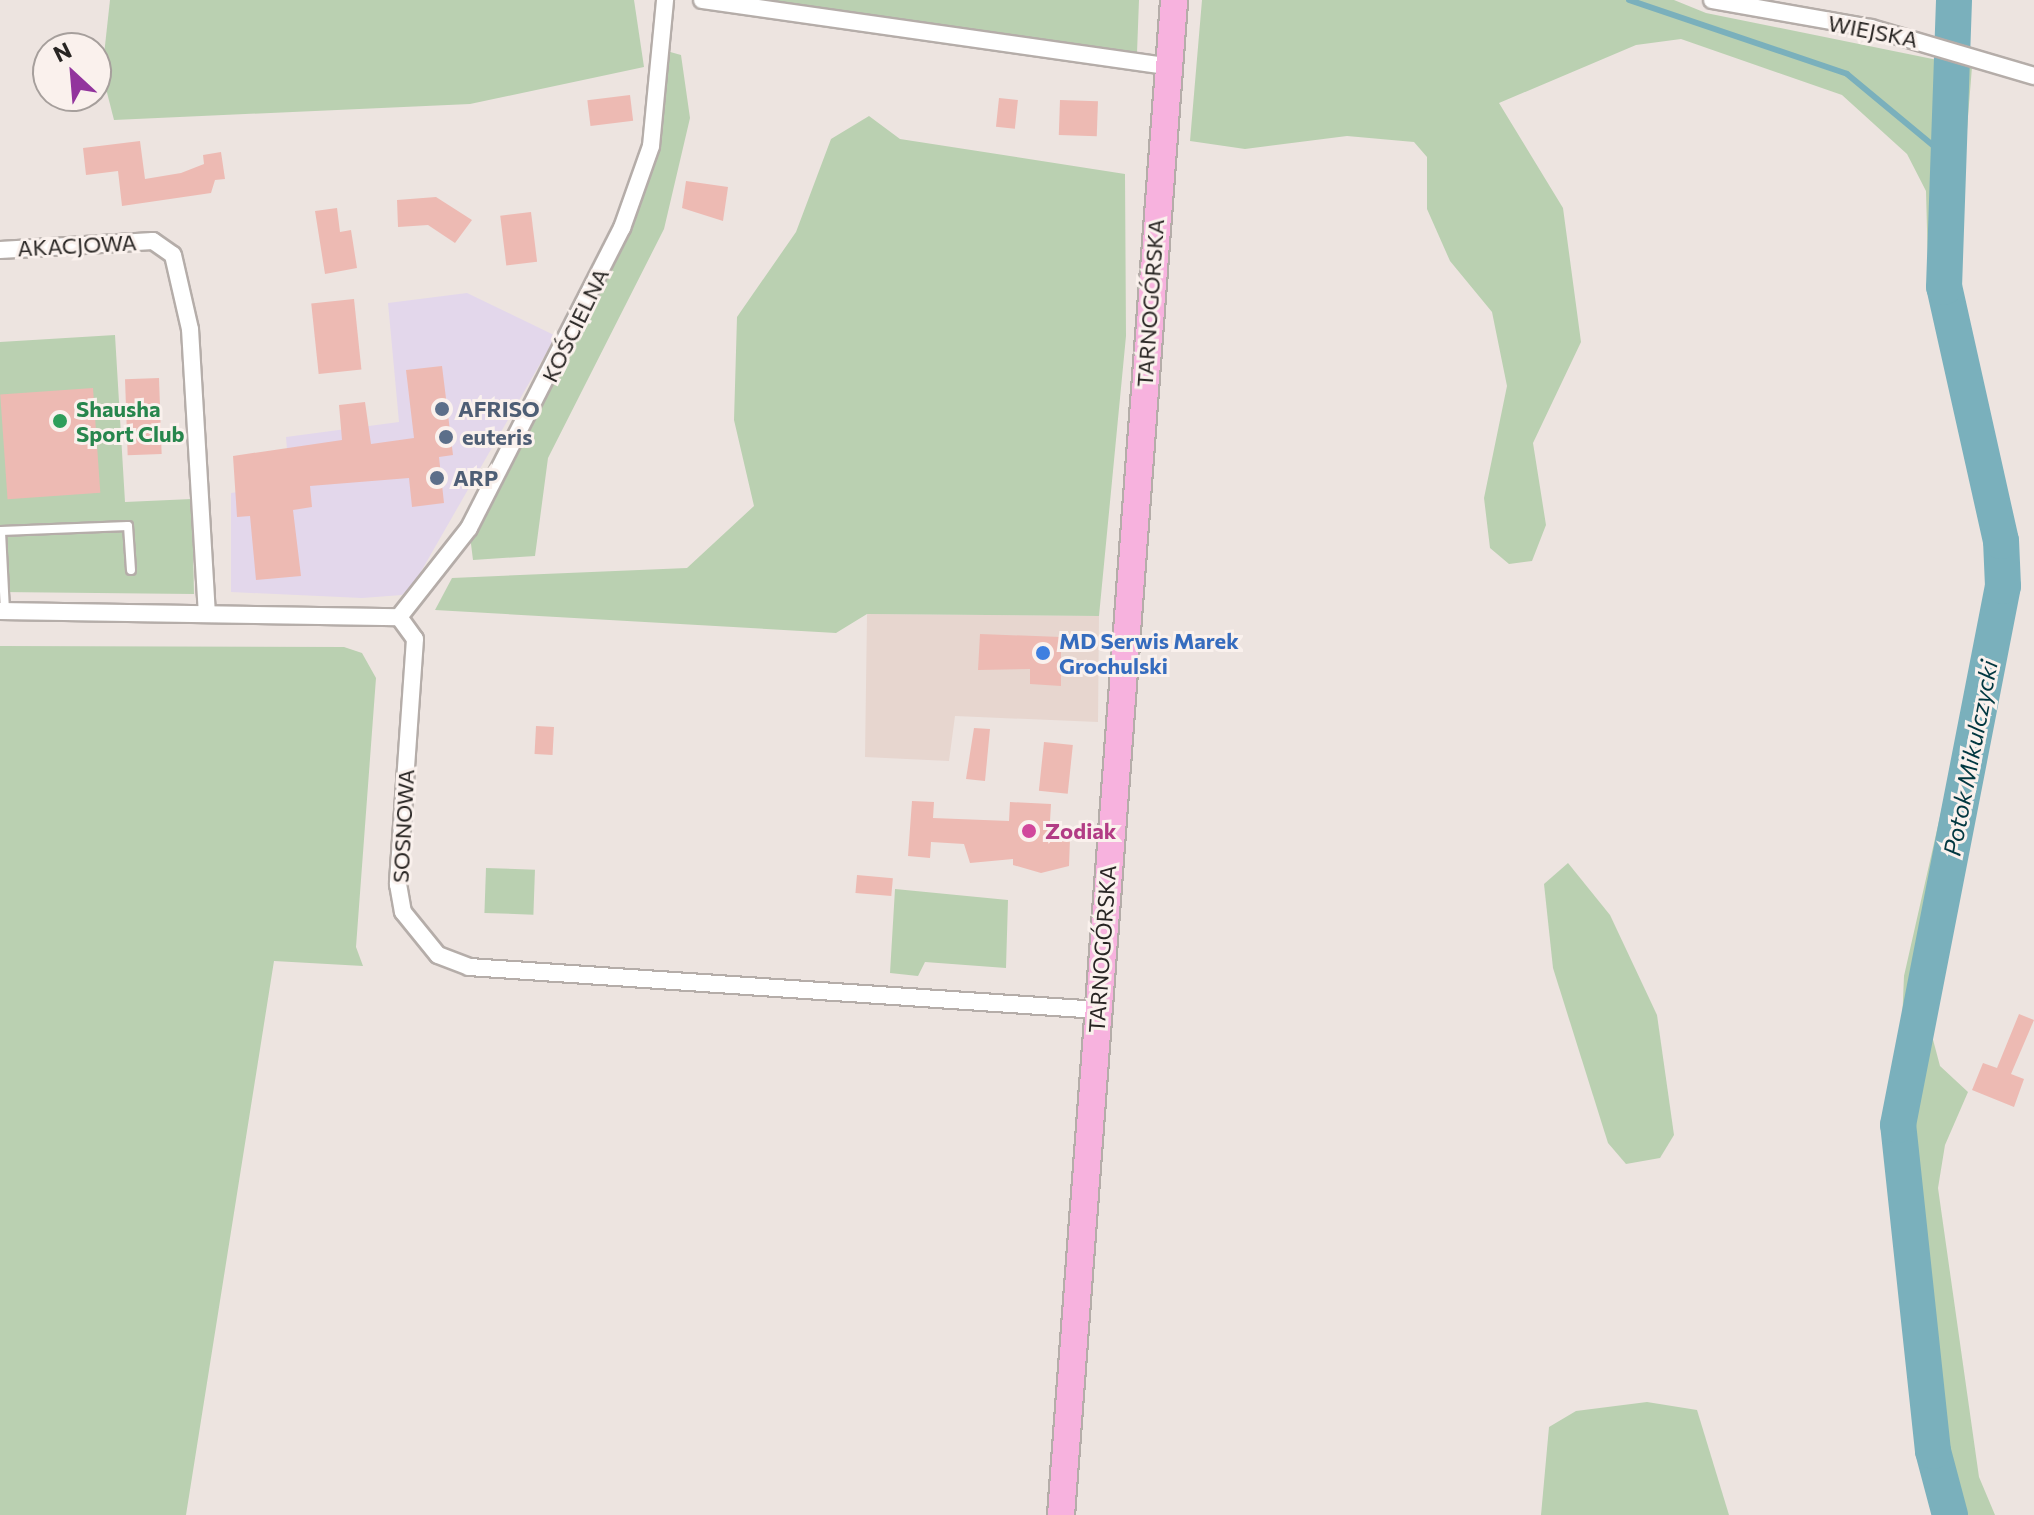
<!DOCTYPE html>
<html>
<head>
<meta charset="utf-8">
<style>
	body { margin:0 }
	#map { position:relative; width:2034px; height:1515px; overflow:hidden; background:#ede4e0; font-family:Commissioner,sans-serif }
	div>[style] { position:absolute }
	[style*='--x'] { left:calc(var(--x)*1px); top:calc(var(--y)*1px); width:calc(var(--w)*1px); rotate:calc(var(--a)*1deg) }
	.commercial>* { inset:0; background:#e3d7eb }
	.built>* { inset:0; background:#e7d6cf }
	.green>* { inset:0; background:#bad0b1; transform-origin:0 0 }
	.stream>* { height:6px; margin:-3px; padding:0 3px; transform-origin:3px; border-radius:3px; background:#7ab0bc }
	.river>* { height:36px; margin:-18px; padding:0 18px; transform-origin:18px; border-radius:18px; background:#7ab0bc }
	.building>* { inset:0; background:#edbab3; transform-origin:0 0 }
	.roads { filter:drop-shadow(2px 0 #b5ada9) drop-shadow(-2px 0 #b5ada9) drop-shadow(0 2px #b5ada9) drop-shadow(0 -2px #b5ada9) }
	.service>* { height:8px; margin:-4px; padding:0 4px; transform-origin:4px; border-radius:4px; background:#fff }
	.minor>* { height:16px; margin:-8px; padding:0 8px; transform-origin:8px; border-radius:8px; background:#fff }
	.primary>* { height:26px; margin:-13px; padding:0 13px; transform-origin:13px; border-radius:13px; background:#f7b2de }
	.dots>* { width:22px; height:22px; translate:-50% -50%; box-sizing:border-box; border:4px solid #faf1ed; border-radius:50% }
	span { translate:-50% -50%; white-space:nowrap; text-align:center; line-height:1.15; -webkit-text-stroke:6px #faf1ed; paint-order:stroke }
	.street-label { font-size:22px; color:#282523 }
	.leisure-label { font-size:22px; color:#27864d; font-weight:700 }
	.left { translate:0 -50%; text-align:left }
	.service-label { font-size:22px; color:#4e5e75; font-weight:700 }
	.shop-label { font-size:22px; color:#366cbe; font-weight:700 }
	.hotel-label { font-size:22px; color:#b23c85; font-weight:700 }
	.water-label { font-size:24px; color:#013740; font-style:italic }
	.north { position:absolute; left:32px; top:32px; width:80px; height:80px; box-sizing:border-box; background:#faf1ed; border:2px solid #a69f9c; border-radius:50%; rotate:334deg; font-size:22px; font-weight:700; line-height:32px; text-align:center; color:#282523 }
	.north::after { content:''; display:block; margin:auto; width:28px; height:36px; background:#92349d; clip-path:polygon(50% 0,100% 100%,50% 72%,0 100%) }
</style>
</head>
<body>
<div id="map">
	<div class="commercial">
		<i style="clip-path:polygon(467px 293px,556px 336px,415px 582px,402px 595px,362px 598px,231px 592px,231px 493px,290px 485px,286px 437px,399px 422px,388px 303px)"></i>
	</div>
	<div class="built">
		<i style="clip-path:polygon(867px 614px,1099px 616px,1098px 722px,955px 716px,949px 761px,865px 757px)"></i>
	</div>
	<div class="green">
		<i style="clip-path:polygon(110px 0,634px 0,644px 67px,470px 104px,114px 120px,102px 73px)"></i>
		<i style="clip-path:polygon(741px 0,1139px 0,1137px 53px,880px 17px)"></i>
		<i style="clip-path:polygon(1202px 0,1674px 0,1706px 13px,1972px 67px,1956px 266px,2013px 527px,2017px 581px,1927px 1017px,1940px 1066px,1968px 1092px,1945px 1145px,1938px 1188px,1979px 1477px,1995px 1515px,1940px 1515px,1935px 1505px,1912px 1407px,1901px 1236px,1886px 1154px,1887px 1089px,1901px 1047px,1904px 976px,1990px 595px,1978px 491px,1928px 267px,1926px 191px,1907px 154px,1842px 95px,1681px 39px,1636px 45px,1499px 103px,1563px 208px,1581px 342px,1533px 443px,1546px 525px,1532px 561px,1509px 564px,1490px 548px,1484px 498px,1507px 386px,1492px 312px,1450px 261px,1427px 209px,1427px 157px,1414px 142px,1347px 136px,1245px 149px,1190px 141px)"></i>
		<i style="clip-path:polygon(656px 48px,681px 55px,690px 118px,664px 229px,548px 458px,535px 556px,473px 560px,469px 528px,646px 170px)"></i>
		<i style="clip-path:polygon(869px 116px,900px 139px,1125px 174px,1126px 336px,1099px 616px,867px 614px,836px 633px,435px 610px,452px 578px,687px 568px,754px 506px,734px 420px,737px 317px,796px 232px,831px 139px)"></i>
		<i style="clip-path:polygon(115px 335px,125px 502px,192px 499px,194px 594px,0 592px,0 342px)"></i>
		<i style="clip-path:polygon(0 646px,344px 647px,362px 653px,376px 678px,356px 947px,363px 966px,274px 961px,186px 1515px,0 1515px)"></i>
		<i style="clip-path:polygon(1568px 863px,1610px 915px,1657px 1015px,1674px 1135px,1660px 1158px,1626px 1164px,1608px 1143px,1553px 968px,1544px 884px)"></i>
		<i style="left:486px;top:868px;width:49px;height:45px;rotate:2deg"></i>
		<i style="clip-path:polygon(895px 889px,1008px 900px,1006px 968px,925px 962px,918px 976px,890px 973px)"></i>
		<i style="clip-path:polygon(1647px 1402px,1697px 1410px,1729px 1515px,1541px 1515px,1549px 1427px,1576px 1411px)"></i>
	</div>
	<div class="stream">
		<i style="--x:1629;--y:0;--w:230;--a:18.7"></i>
		<i style="--x:1847;--y:74;--w:130;--a:39.7"></i>
	</div>
	<div class="river">
		<i style="--x:1950;--y:1515;--w:66;--a:-104.9"></i>
		<i style="--x:1933;--y:1451;--w:328;--a:-96.1"></i>
		<i style="--x:1898;--y:1125;--w:549;--a:-78.98"></i>
		<i style="--x:2003;--y:586;--w:45;--a:-92.5"></i>
		<i style="--x:2001;--y:541;--w:260;--a:-102.6"></i>
		<i style="--x:1944;--y:287;--w:287;--a:-88"></i>
	</div>
	<div class="building">
		<i style="left:630px;top:95px;width:26px;height:43px;rotate:83deg"></i>
		<i style="left:999px;top:98px;width:19px;height:29px;rotate:6deg"></i>
		<i style="left:1060px;top:100px;width:38px;height:35px;rotate:2deg"></i>
		<i style="clip-path:polygon(140px 141px,145px 179px,181px 173px,204px 164px,203px 155px,221px 152px,225px 179px,215px 180px,211px 193px,122px 206px,118px 171px,86px 175px,83px 148px)"></i>
		<i style="clip-path:polygon(686px 181px,728px 187px,723px 221px,682px 208px)"></i>
		<i style="clip-path:polygon(436px 197px,472px 220px,455px 243px,428px 225px,398px 227px,397px 200px)"></i>
		<i style="clip-path:polygon(337px 208px,340px 232px,351px 230px,357px 268px,325px 274px,315px 211px)"></i>
		<i style="left:531px;top:212px;width:50px;height:31px;rotate:83deg"></i>
		<i style="left:354px;top:299px;width:71px;height:43px;rotate:84deg"></i>
		<i style="clip-path:polygon(442px 366px,453px 455px,439px 457px,444px 503px,412px 507px,409px 478px,310px 486px,312px 507px,293px 510px,301px 576px,256px 580px,250px 516px,237px 517px,233px 456px,342px 440px,339px 405px,365px 402px,371px 444px,414px 438px,406px 370px)"></i>
		<i style="left:159px;top:378px;width:76px;height:34px;rotate:88deg"></i>
		<i style="left:93px;top:388px;width:105px;height:93px;rotate:86deg"></i>
		<i style="clip-path:polygon(980px 634px,1061px 637px,1061px 686px,1030px 684px,1030px 669px,978px 670px)"></i>
		<i style="left:536px;top:726px;width:18px;height:28px;rotate:3deg"></i>
		<i style="clip-path:polygon(974px 728px,990px 729px,985px 781px,966px 779px)"></i>
		<i style="left:1044px;top:742px;width:29px;height:49px;rotate:6deg"></i>
		<i style="clip-path:polygon(912px 801px,934px 802px,933px 818px,1009px 821px,1010px 802px,1051px 804px,1049px 838px,1070px 839px,1069px 866px,1041px 873px,1013px 865px,1013px 859px,970px 863px,964px 844px,931px 842px,930px 858px,908px 856px)"></i>
		<i style="left:857px;top:875px;width:36px;height:18px;rotate:5deg"></i>
		<i style="clip-path:polygon(2019px 1014px,2034px 1020px,2011px 1074px,2024px 1079px,2014px 1107px,1972px 1090px,1983px 1063px,1997px 1068px)"></i>
	</div>
	<div class="roads">
		<div class="service">
			<i style="--x:5;--y:611;--w:80;--a:-92.9"></i>
			<i style="--x:1;--y:531;--w:127;--a:-2.3"></i>
			<i style="--x:128;--y:526;--w:44;--a:86.1"></i>
		</div>
		<div class="minor">
			<i style="--x:702;--y:0;--w:470;--a:8.1"></i>
			<i style="--x:1712;--y:0;--w:161;--a:10"></i>
			<i style="--x:1871;--y:28;--w:170;--a:16.4"></i>
			<i style="--x:0;--y:250;--w:153;--a:-3.4"></i>
			<i style="--x:153;--y:241;--w:24;--a:35"></i>
			<i style="--x:173;--y:255;--w:76;--a:77.1"></i>
			<i style="--x:190;--y:329;--w:285;--a:86.6"></i>
			<i style="--x:0;--y:611;--w:399;--a:0.9"></i>
			<i style="--x:399;--y:617;--w:27;--a:54"></i>
			<i style="--x:415;--y:639;--w:246;--a:94"></i>
			<i style="--x:398;--y:884;--w:28;--a:80"></i>
			<i style="--x:403;--y:912;--w:55;--a:50.9"></i>
			<i style="--x:438;--y:955;--w:33;--a:21"></i>
			<i style="--x:469;--y:967;--w:630;--a:3.91"></i>
			<i style="--x:399;--y:617;--w:113;--a:-51.8"></i>
			<i style="--x:469;--y:528;--w:337;--a:-63"></i>
			<i style="--x:622;--y:228;--w:87;--a:-70.5"></i>
			<i style="--x:651;--y:146;--w:147;--a:-84.5"></i>
		</div>
		<div class="primary">
			<i style="--x:1061;--y:1515;--w:1519;--a:-85.73"></i>
		</div>
	</div>
	<div class="dots">
		<i style="left:442px;top:409px;background:#5c6f8a"></i>
		<i style="left:60px;top:421px;background:#2e9e5b"></i>
		<i style="left:446px;top:437px;background:#5c6f8a"></i>
		<i style="left:437px;top:478px;background:#5c6f8a"></i>
		<i style="left:1043px;top:653px;background:#3f7fe0"></i>
		<i style="left:1029px;top:831px;background:#d1479c"></i>
	</div>
	<div class="street-label">
		<span style="left:1873px;top:31px;rotate:11deg">WIEJSKA</span>
		<span style="left:77px;top:245px;rotate:-3deg">AKACJOWA</span>
		<span style="left:1150px;top:303px;rotate:-86deg">TARNOGÓRSKA</span>
		<span style="left:575px;top:325px;rotate:-64deg">KOŚCIELNA</span>
		<span style="left:403px;top:826px;rotate:-87deg">SOSNOWA</span>
		<span style="left:1102px;top:949px;rotate:-86deg">TARNOGÓRSKA</span>
	</div>
	<div class="leisure-label">
		<span class="left" style="left:76px;top:421px">Shausha<br>Sport Club</span>
	</div>
	<div class="service-label">
		<span class="left" style="left:458px;top:409px">AFRISO</span>
		<span class="left" style="left:462px;top:437px">euteris</span>
		<span class="left" style="left:453px;top:478px">ARP</span>
	</div>
	<div class="shop-label">
		<span class="left" style="left:1059px;top:653px">MD Serwis Marek<br>Grochulski</span>
	</div>
	<div class="hotel-label">
		<span class="left" style="left:1045px;top:831px">Zodiak</span>
	</div>
	<div class="water-label">
		<span style="left:1970px;top:758px;rotate:-79deg">Potok Mikulczycki</span>
	</div>
	<div class="north">N</div>
</div>
</body>
</html>
